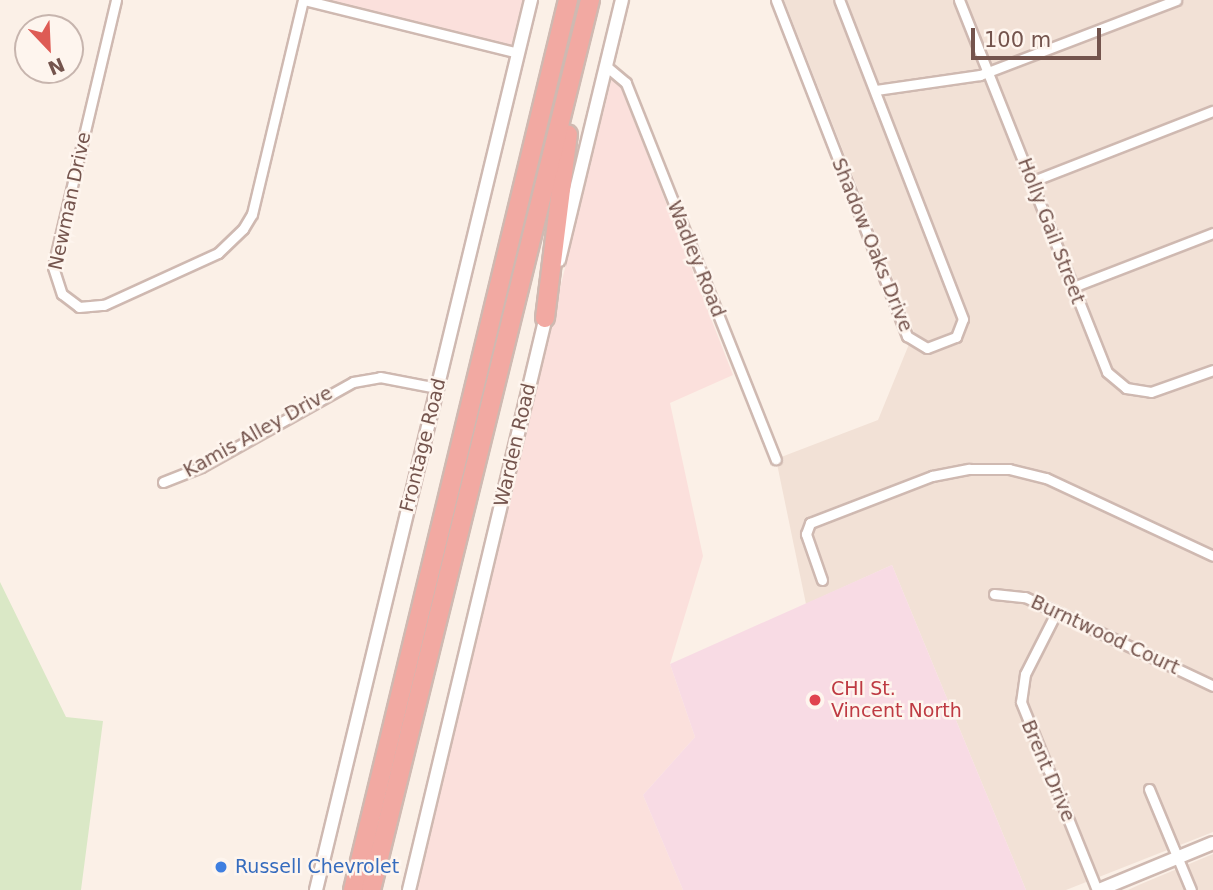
<!DOCTYPE html>
<html>
<head>
<meta charset="utf-8">
<style>
	body { margin:0 }
	#map { position:relative; width:1213px; height:890px; overflow:hidden; background:#fbf0e7; font-family:"DejaVu Sans",sans-serif }
	div>[style] { position:absolute }
	[style*='--x'] { left:calc(var(--x)*1px); top:calc(var(--y)*1px); width:calc(var(--w)*1px); rotate:calc(var(--a)*1deg) }
	.residential>* { inset:0; background:#f2e1d6 }
	.commercial>* { inset:0; background:#fbe0dc }
	.medical>* { inset:0; background:#f8dbe4 }
	.green>* { inset:0; background:#dae8c6 }
	.roads { filter:drop-shadow(2px 0 #cfb9b1) drop-shadow(-2px 0 #cfb9b1) drop-shadow(0 2px #cfb9b1) drop-shadow(0 -2px #cfb9b1) }
	.minor>* { height:9px; margin:-4.5px; padding:0 4.5px; transform-origin:4.5px; border-radius:4.5px; background:#fff }
	.tertiary>* { height:12px; margin:-6px; padding:0 6px; transform-origin:6px; border-radius:6px; background:#fff }
	.secondary>* { height:12px; margin:-6px; padding:0 6px; transform-origin:6px; border-radius:6px; background:#fff }
	.motorway>* { height:18px; margin:-9px; padding:0 9px; transform-origin:9px; border-radius:9px; background:#f2a9a2 }
	.dots>* { width:19px; height:19px; translate:-50% -50%; box-sizing:border-box; border:4px solid #fef5ee; border-radius:50% }
	span { translate:-50% -50%; white-space:nowrap; text-align:center; line-height:1.15; -webkit-text-stroke:5px #fef5ee; paint-order:stroke }
	.street-label { font-size:19px; color:#74544d }
	.health-label { font-size:19px; color:#be3a42 }
	.left { translate:0 -50%; text-align:left }
	.shop-label { font-size:19px; color:#366cbe }
	.north { position:absolute; left:14px; top:14px; width:70px; height:70px; box-sizing:border-box; background:#fef5ee; border:2px solid #c7b5ae; border-radius:50%; rotate:157deg; font-size:19px; font-weight:700; line-height:28px; text-align:center; color:#74544d }
	.north::after { content:''; display:block; margin:auto; width:24px; height:32px; background:#de5b54; clip-path:polygon(50% 0,100% 100%,50% 72%,0 100%) }
	.scale { position:absolute; left:971px; top:28px; width:130px; height:32px; box-sizing:border-box; border:4px solid #74544d; border-top:0; padding-left:9px; font-size:21px; line-height:24px; white-space:nowrap; color:#74544d; -webkit-text-stroke:5px #fef5ee; paint-order:stroke }
</style>
</head>
<body>
<div id="map">
	<div class="residential">
		<i style="clip-path:polygon(784px 0,1213px 0,1213px 832px,1066px 890px,1026px 890px,892px 565px,806px 604px,776px 459px,878px 420px,914px 332px)"></i>
		<i style="clip-path:polygon(1213px 854px,1213px 890px,1128px 890px,1141px 884px)"></i>
	</div>
	<div class="commercial">
		<i style="clip-path:polygon(304px 0,531px 0,518px 53px)"></i>
		<i style="clip-path:polygon(614px 69px,733px 375px,670px 403px,703px 556px,670px 664px,695px 737px,643px 795px,683px 890px,412px 890px)"></i>
	</div>
	<div class="medical">
		<i style="clip-path:polygon(892px 565px,1026px 890px,683px 890px,643px 795px,695px 737px,670px 664px)"></i>
	</div>
	<div class="green">
		<i style="clip-path:polygon(0 582px,66px 717px,103px 721px,81px 890px,0 890px)"></i>
	</div>
	<div class="roads">
		<div class="minor">
			<i style="--x:116;--y:0;--w:274;--a:103.3"></i>
			<i style="--x:53;--y:267;--w:28;--a:72"></i>
			<i style="--x:62;--y:294;--w:21;--a:37"></i>
			<i style="--x:79;--y:307;--w:25;--a:-5"></i>
			<i style="--x:104;--y:305;--w:125;--a:-24.5"></i>
			<i style="--x:218;--y:253;--w:35;--a:-44"></i>
			<i style="--x:243;--y:229;--w:17;--a:-59"></i>
			<i style="--x:252;--y:214;--w:220;--a:-76.6"></i>
			<i style="--x:304;--y:0;--w:220;--a:13.9"></i>
			<i style="--x:776;--y:0;--w:361;--a:68.7"></i>
			<i style="--x:907;--y:336;--w:23;--a:31"></i>
			<i style="--x:927;--y:348;--w:31;--a:-21"></i>
			<i style="--x:956;--y:337;--w:19;--a:-69"></i>
			<i style="--x:963;--y:319;--w:342;--a:-111.2"></i>
			<i style="--x:959;--y:0;--w:400;--a:68.3"></i>
			<i style="--x:1107;--y:372;--w:25;--a:40"></i>
			<i style="--x:1126;--y:388;--w:25;--a:9"></i>
			<i style="--x:1151;--y:392;--w:66;--a:-19.5"></i>
			<i style="--x:606;--y:66;--w:26;--a:40"></i>
			<i style="--x:626;--y:83;--w:405;--a:68.3"></i>
			<i style="--x:876;--y:90;--w:105;--a:-8.2"></i>
			<i style="--x:980;--y:75;--w:210;--a:-20.9"></i>
			<i style="--x:1033;--y:181;--w:193;--a:-21.3"></i>
			<i style="--x:1073;--y:287;--w:150;--a:-21.1"></i>
			<i style="--x:163;--y:482;--w:41;--a:-21.5"></i>
			<i style="--x:201;--y:467;--w:174;--a:-29.2"></i>
			<i style="--x:353;--y:382;--w:27;--a:-10"></i>
			<i style="--x:380;--y:377;--w:58;--a:10.9"></i>
			<i style="--x:822;--y:580;--w:49;--a:-109.2"></i>
			<i style="--x:806;--y:534;--w:12;--a:-70"></i>
			<i style="--x:810;--y:523;--w:131;--a:-21.1"></i>
			<i style="--x:932;--y:476;--w:38;--a:-11"></i>
			<i style="--x:969;--y:469;--w:40;--a:0"></i>
			<i style="--x:1009;--y:469;--w:38;--a:14"></i>
			<i style="--x:1046;--y:478;--w:184;--a:25"></i>
			<i style="--x:994;--y:594;--w:31;--a:6"></i>
			<i style="--x:1025;--y:597;--w:208;--a:25.3"></i>
			<i style="--x:1056;--y:613;--w:68;--a:116.9"></i>
			<i style="--x:1025;--y:674;--w:28;--a:98"></i>
			<i style="--x:1021;--y:702;--w:203;--a:68"></i>
			<i style="--x:1149;--y:789;--w:109;--a:67.4"></i>
		</div>
		<div class="tertiary">
			<i style="--x:1099;--y:890;--w:123;--a:-22.4"></i>
		</div>
		<div class="secondary">
			<i style="--x:559;--y:260;--w:268;--a:-76.4"></i>
			<i style="--x:316;--y:890;--w:916;--a:-76.42"></i>
			<i style="--x:409;--y:890;--w:594;--a:-76.57"></i>
		</div>
		<div class="motorway">
			<i style="--x:545;--y:318;--w:185;--a:-82.9"></i>
			<i style="--x:353;--y:890;--w:916;--a:-76.42"></i>
			<i style="--x:371;--y:890;--w:917;--a:-76.18"></i>
		</div>
	</div>
	<div class="dots">
		<i style="left:815px;top:700px;background:#e0444e"></i>
		<i style="left:221px;top:867px;background:#3f7fe0"></i>
	</div>
	<div class="street-label">
		<span style="left:70px;top:201px;rotate:-78deg">Newman Drive</span>
		<span style="left:1051px;top:231px;rotate:69deg">Holly Gail Street</span>
		<span style="left:872px;top:245px;rotate:68deg">Shadow Oaks Drive</span>
		<span style="left:696px;top:259px;rotate:68deg">Wadley Road</span>
		<span style="left:258px;top:432px;rotate:-29deg">Kamis Alley Drive</span>
		<span style="left:423px;top:445px;rotate:-76deg">Frontage Road</span>
		<span style="left:515px;top:445px;rotate:-77deg">Warden Road</span>
		<span style="left:1105px;top:635px;rotate:25deg">Burntwood Court</span>
		<span style="left:1048px;top:771px;rotate:67deg">Brent Drive</span>
	</div>
	<div class="health-label">
		<span class="left" style="left:831px;top:700px">CHI St.<br>Vincent North</span>
	</div>
	<div class="shop-label">
		<span class="left" style="left:235px;top:867px">Russell Chevrolet</span>
	</div>
	<div class="north">N</div>
	<div class="scale">100 m</div>
</div>
</body>
</html>
